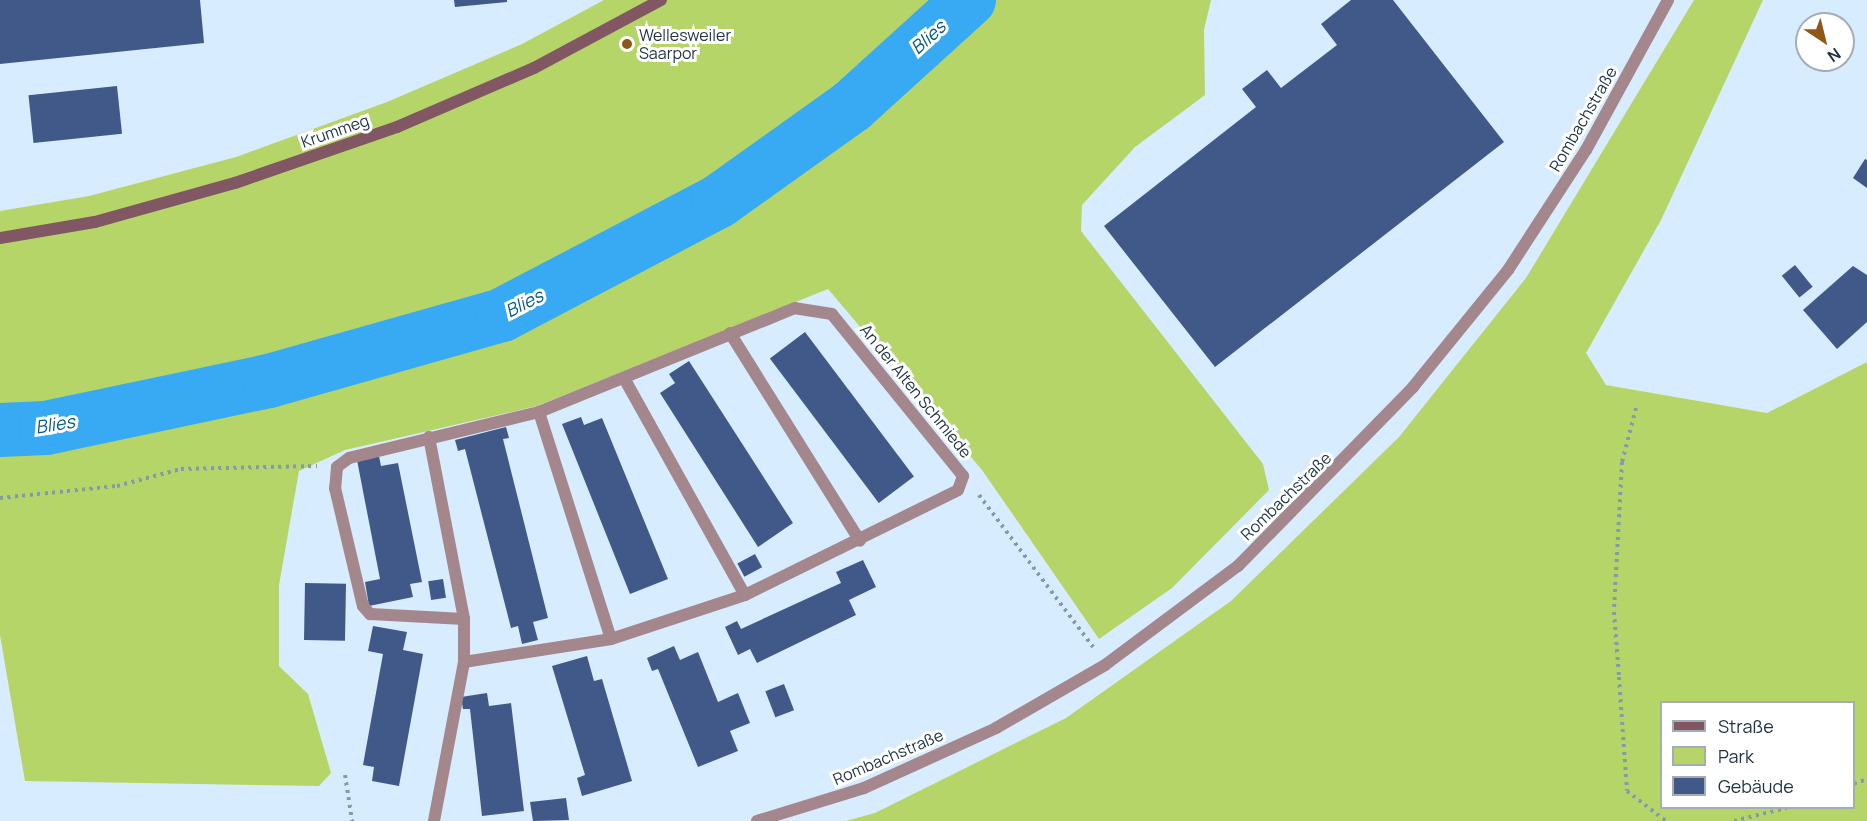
<!DOCTYPE html>
<html>
<head>
<meta charset="utf-8">
<style>
	body { margin:0 }
	#map { position:relative; width:1867px; height:821px; overflow:hidden; background:#d7ecfe; font-family:Manrope,sans-serif }
	div>[style] { position:absolute }
	[style*='--x'] { left:calc(var(--x)*1px); top:calc(var(--y)*1px); width:calc(var(--w)*1px); rotate:calc(var(--a)*1deg) }
	.green>* { inset:0; background:#b6d568 }
	.river>* { height:54px; margin:-27px; padding:0 27px; transform-origin:27px; border-radius:27px; background:#38a9f3 }
	.building>* { inset:0; background:#405988; transform-origin:0 0 }
	.path>* { height:4px; margin-top:-2px; transform-origin:0; background:repeating-linear-gradient(90deg,#849aab 0 3px,transparent 0 7.5px) }
	.minor>* { height:12px; margin:-6px; padding:0 6px; transform-origin:6px; border-radius:6px; background:#a4868d }
	.tertiary>* { height:12px; margin:-6px; padding:0 6px; transform-origin:6px; border-radius:6px; background:#a4868d }
	.secondary>* { height:12px; margin:-6px; padding:0 6px; transform-origin:6px; border-radius:6px; background:#805762 }
	.dots>* { width:16px; height:16px; translate:-50% -50%; box-sizing:border-box; border:3px solid #fff; border-radius:50% }
	span { translate:-50% -50%; white-space:nowrap; text-align:center; line-height:1.15; -webkit-text-stroke:6px #fff; paint-order:stroke }
	.poi-label { font-size:16px; color:#1d3343 }
	.left { translate:0 -50%; text-align:left }
	.street-label { font-size:16px; color:#1d3343 }
	.water-label { font-size:18px; color:#045a8b; font-style:italic }
	.legend { position:absolute; left:1660px; top:701px; width:195px; height:108px; box-sizing:border-box; background:#fff; border:2px solid #a5adb4; margin:0; padding:8px 10px; list-style:none; font-size:18px; color:#1d3343 }
	.legend li { display:flex; align-items:center; gap:12px; height:30px }
	.legend b { width:30px; border:2px solid #a5adb4 }
	.north { position:absolute; left:1795px; top:12px; width:60px; height:60px; box-sizing:border-box; background:#fff; border:2px solid #a5adb4; border-radius:50%; rotate:145deg; font-size:16px; font-weight:700; line-height:24px; text-align:center; color:#1d3343 }
	.north::after { content:''; display:block; margin:auto; width:21px; height:27px; background:#915715; clip-path:polygon(50% 0,100% 100%,50% 72%,0 100%) }
</style>
</head>
<body>
<div id="map">
	<div class="green">
		<i style="clip-path:polygon(604px 0,1211px 0,1204px 30px,1205px 95px,1135px 147px,1082px 205px,1081px 231px,1263px 464px,1269px 490px,1172px 588px,1099px 639px,982px 470px,828px 289px,537px 406px,345px 450px,299px 471px,279px 585px,279px 666px,308px 694px,331px 773px,319px 786px,25px 781px,0 635px,0 211px,89px 196px,236px 157px,387px 102px,522px 44px)"></i>
		<i style="clip-path:polygon(evenodd,1694px 0,1763px 0,1661px 220px,1586px 353px,1606px 385px,1767px 413px,1867px 362px,1867px 821px,846px 821px,875px 813px,1066px 718px,1231px 601px,1399px 437px,1526px 278px,1694px 0,1662px 702px,1854px 702px,1854px 808px,1662px 808px,1662px 702px)"></i>
	</div>
	<div class="river">
		<i style="--x:0;--y:430;--w:46;--a:-2.5"></i>
		<i style="--x:46;--y:428;--w:228;--a:-11.9"></i>
		<i style="--x:269;--y:381;--w:242;--a:-15.8"></i>
		<i style="--x:502;--y:315;--w:245;--a:-27.7"></i>
		<i style="--x:719;--y:201;--w:163;--a:-35.5"></i>
		<i style="--x:852;--y:106;--w:158;--a:-42.2"></i>
	</div>
	<div class="building">
		<i style="clip-path:polygon(0 0,200px 0,204px 43px,0 64px)"></i>
		<i style="clip-path:polygon(454px 0,507px 0,507px 2px,455px 7px)"></i>
		<i style="clip-path:polygon(1351px 0,1393px 0,1504px 142px,1215px 367px,1104px 226px,1256px 107px,1242px 89px,1267px 70px,1281px 88px,1337px 45px,1321px 24px)"></i>
		<i style="left:117px;top:86px;width:48px;height:89px;rotate:84deg"></i>
		<i style="clip-path:polygon(1865px 159px,1867px 160px,1867px 188px,1853px 178px)"></i>
		<i style="left:1795px;top:265px;width:28px;height:17px;rotate:51deg"></i>
		<i style="clip-path:polygon(1853px 266px,1867px 275px,1867px 322px,1837px 349px,1803px 310px)"></i>
		<i style="left:805px;top:332px;width:181px;height:44px;rotate:53deg"></i>
		<i style="clip-path:polygon(689px 361px,793px 523px,758px 547px,660px 393px,675px 383px,669px 374px)"></i>
		<i style="clip-path:polygon(581px 417px,584px 425px,602px 418px,668px 579px,630px 594px,562px 424px)"></i>
		<i style="clip-path:polygon(506px 427px,509px 438px,503px 439px,548px 618px,533px 622px,538px 640px,522px 644px,518px 626px,511px 628px,465px 449px,458px 451px,455px 440px)"></i>
		<i style="clip-path:polygon(379px 456px,381px 466px,398px 463px,422px 582px,410px 584px,413px 597px,369px 606px,365px 582px,380px 579px,357px 460px)"></i>
		<i style="left:755px;top:554px;width:15px;height:20px;rotate:62deg"></i>
		<i style="clip-path:polygon(863px 560px,876px 587px,849px 600px,856px 615px,757px 663px,750px 649px,738px 655px,725px 627px,737px 621px,741px 629px,841px 583px,836px 572px)"></i>
		<i style="left:443px;top:579px;width:19px;height:15px;rotate:81deg"></i>
		<i style="left:305px;top:583px;width:41px;height:57px;rotate:1deg"></i>
		<i style="clip-path:polygon(373px 626px,407px 632px,403px 650px,423px 654px,399px 786px,372px 781px,374px 767px,363px 765px,383px 654px,368px 651px)"></i>
		<i style="clip-path:polygon(674px 646px,680px 660px,698px 652px,718px 702px,738px 693px,750px 723px,730px 731px,738px 751px,698px 767px,658px 669px,652px 671px,647px 658px)"></i>
		<i style="clip-path:polygon(587px 656px,594px 681px,602px 679px,632px 781px,582px 796px,577px 778px,585px 775px,552px 666px)"></i>
		<i style="left:784px;top:684px;width:28px;height:20px;rotate:69deg"></i>
		<i style="clip-path:polygon(487px 693px,489px 706px,511px 703px,524px 811px,482px 816px,470px 709px,463px 709px,461px 697px)"></i>
		<i style="clip-path:polygon(566px 798px,569px 820px,533px 821px,530px 802px)"></i>
	</div>
	<div class="path">
		<i style="--x:1636;--y:408;--w:56;--a:104.5"></i>
		<i style="--x:1622;--y:462;--w:150;--a:93.1"></i>
		<i style="--x:1614;--y:612;--w:65;--a:85.6"></i>
		<i style="--x:1619;--y:677;--w:114;--a:86"></i>
		<i style="--x:1627;--y:791;--w:49;--a:37.6"></i>
		<i style="--x:979;--y:495;--w:190;--a:53.1"></i>
		<i style="--x:0;--y:498;--w:118;--a:-5.9"></i>
		<i style="--x:117;--y:486;--w:66;--a:-14.9"></i>
		<i style="--x:181;--y:469;--w:136;--a:-1.3"></i>
		<i style="--x:345;--y:775;--w:47;--a:81.3"></i>
		<i style="--x:1854;--y:784;--w:14;--a:-21"></i>
		<i style="--x:1734;--y:821;--w:54;--a:-14"></i>
	</div>
	<div class="minor">
		<i style="--x:730;--y:333;--w:245;--a:58"></i>
		<i style="--x:624;--y:378;--w:248;--a:60.9"></i>
		<i style="--x:539;--y:412;--w:238;--a:72.4"></i>
		<i style="--x:429;--y:437;--w:185;--a:79.1"></i>
		<i style="--x:464;--y:619;--w:43;--a:90"></i>
		<i style="--x:464;--y:662;--w:162;--a:100.7"></i>
		<i style="--x:464;--y:662;--w:149;--a:-8.9"></i>
		<i style="--x:611;--y:639;--w:141;--a:-18.2"></i>
		<i style="--x:745;--y:595;--w:237;--a:-26.2"></i>
		<i style="--x:958;--y:490;--w:15;--a:-70"></i>
		<i style="--x:963;--y:476;--w:208;--a:-129"></i>
		<i style="--x:832;--y:314;--w:37;--a:-171"></i>
		<i style="--x:795;--y:308;--w:276;--a:157.9"></i>
		<i style="--x:539;--y:412;--w:195;--a:166.4"></i>
		<i style="--x:349;--y:458;--w:15;--a:143"></i>
		<i style="--x:337;--y:467;--w:21;--a:95"></i>
		<i style="--x:335;--y:488;--w:121;--a:76.7"></i>
		<i style="--x:363;--y:606;--w:11;--a:49"></i>
		<i style="--x:370;--y:614;--w:94;--a:3"></i>
	</div>
	<div class="tertiary">
		<i style="--x:757;--y:821;--w:112;--a:-17.1"></i>
		<i style="--x:864;--y:788;--w:145;--a:-24.4"></i>
		<i style="--x:996;--y:728;--w:126;--a:-30"></i>
		<i style="--x:1105;--y:665;--w:166;--a:-36.7"></i>
		<i style="--x:1238;--y:566;--w:250;--a:-45.6"></i>
		<i style="--x:1413;--y:387;--w:151;--a:-50.9"></i>
		<i style="--x:1508;--y:270;--w:143;--a:-57"></i>
		<i style="--x:1586;--y:150;--w:171;--a:-61.3"></i>
	</div>
	<div class="secondary">
		<i style="--x:0;--y:238;--w:96;--a:-9.6"></i>
		<i style="--x:95;--y:222;--w:145;--a:-15.6"></i>
		<i style="--x:235;--y:183;--w:171;--a:-19.1"></i>
		<i style="--x:397;--y:127;--w:149;--a:-23.3"></i>
		<i style="--x:534;--y:68;--w:144;--a:-28.2"></i>
	</div>
	<div class="dots">
		<i style="left:627px;top:44px;background:#915715"></i>
	</div>
	<div class="poi-label">
		<span class="left" style="left:639px;top:44px">Wellesweiler<br>Saarpor</span>
	</div>
	<div class="street-label">
		<span style="left:1583px;top:119px;rotate:-60deg">Rombachstraße</span>
		<span style="left:335px;top:131px;rotate:-19deg">Krummeg</span>
		<span style="left:916px;top:391px;rotate:51deg">An der Alten Schmiede</span>
		<span style="left:1286px;top:496px;rotate:-44deg">Rombachstraße</span>
		<span style="left:888px;top:757px;rotate:-23deg">Rombachstraße</span>
	</div>
	<div class="water-label">
		<span style="left:928px;top:37px;rotate:-42deg">Blies</span>
		<span style="left:524px;top:303px;rotate:-27deg">Blies</span>
		<span style="left:55px;top:424px;rotate:-9deg">Blies</span>
	</div>
	<ul class="legend">
	<li><b style="height:8px;background:#805762"></b>Straße</li>
	<li><b style="height:16px;background:#b6d568"></b>Park</li>
	<li><b style="height:16px;background:#405988"></b>Gebäude</li>
	</ul>
	<div class="north">N</div>
</div>
</body>
</html>
